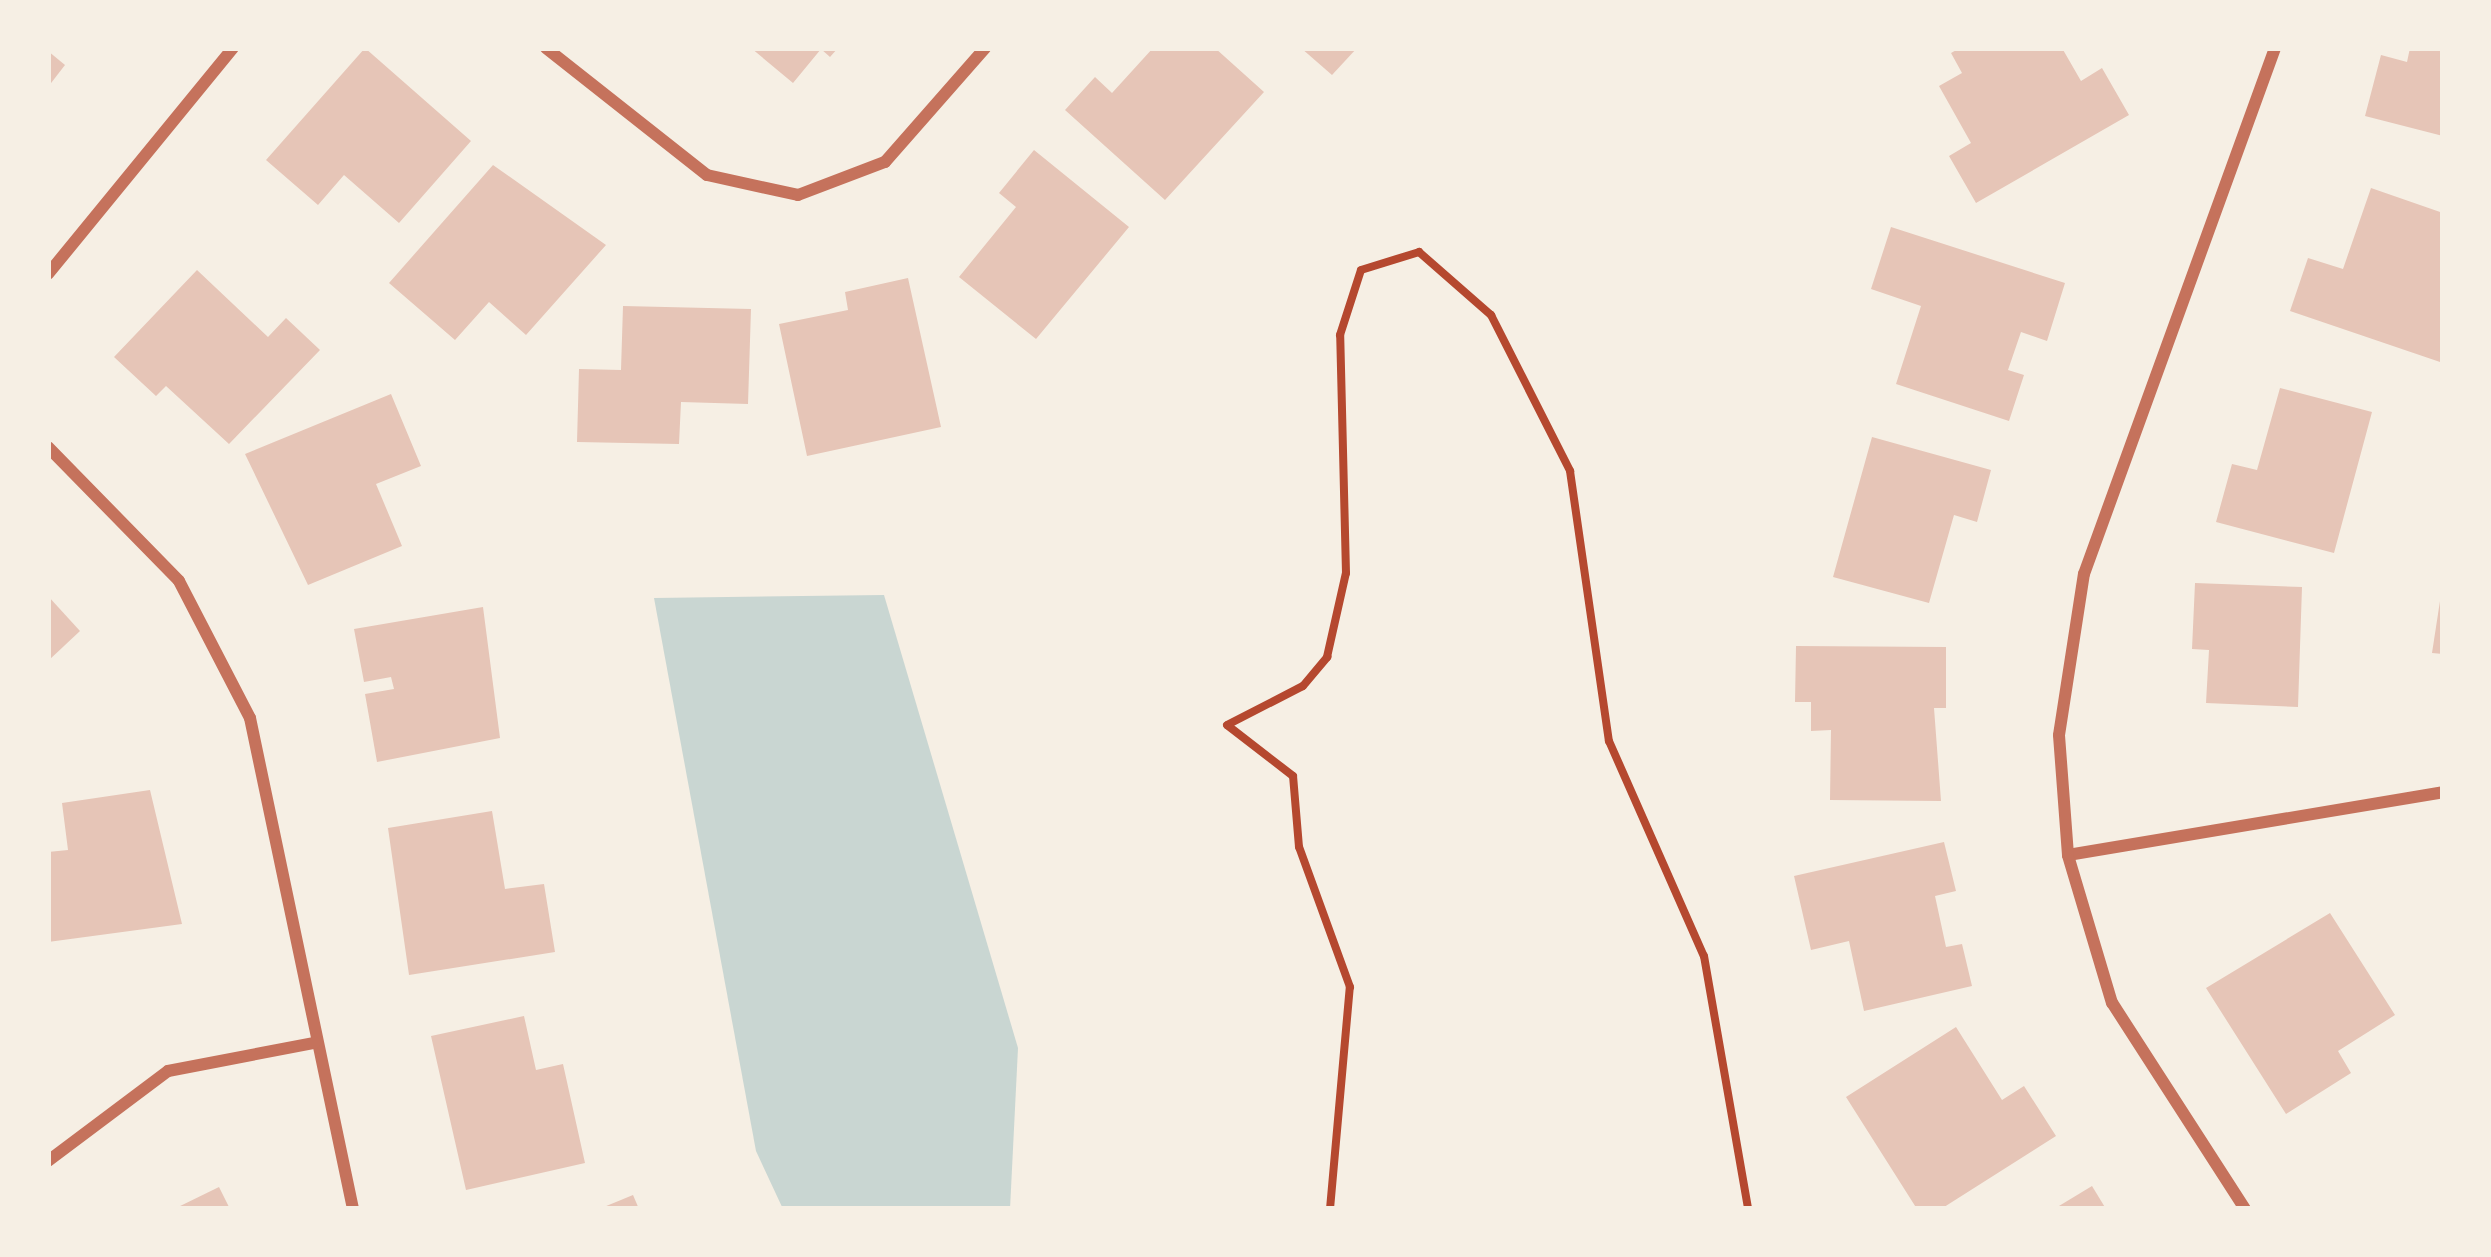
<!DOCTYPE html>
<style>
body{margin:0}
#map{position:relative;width:2491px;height:1257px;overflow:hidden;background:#f6efe4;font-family:Jost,sans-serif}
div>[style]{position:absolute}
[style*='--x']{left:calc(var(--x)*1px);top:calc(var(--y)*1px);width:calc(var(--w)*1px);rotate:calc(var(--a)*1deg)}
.water>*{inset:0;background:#c9d6d2}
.building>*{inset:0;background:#e6c5b7}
.path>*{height:8px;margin:-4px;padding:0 4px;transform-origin:4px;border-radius:4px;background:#b5482f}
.minor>*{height:12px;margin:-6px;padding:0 6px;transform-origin:6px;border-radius:6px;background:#c5725c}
span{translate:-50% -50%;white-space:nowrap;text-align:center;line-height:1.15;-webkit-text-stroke:9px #f6efe4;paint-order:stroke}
.frame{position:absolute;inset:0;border:51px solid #f6efe4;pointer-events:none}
</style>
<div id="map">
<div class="water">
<i style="clip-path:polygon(884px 595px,1018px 1048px,1010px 1209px,783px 1209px,756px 1151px,654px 598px)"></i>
</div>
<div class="building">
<i style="clip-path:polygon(365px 48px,471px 141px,399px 223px,344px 175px,318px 205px,266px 160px)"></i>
<i style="clip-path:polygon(751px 48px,838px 48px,830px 57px,821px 49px,793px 83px)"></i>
<i style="clip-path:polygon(1153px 48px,1215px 48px,1264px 92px,1165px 200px,1065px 110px,1095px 77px,1112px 93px)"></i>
<i style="clip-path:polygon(1301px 48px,1357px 48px,1332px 75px)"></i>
<i style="clip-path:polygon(1960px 48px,2062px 48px,2081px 81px,2102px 68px,2129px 115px,1976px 203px,1949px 156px,1971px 143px,1939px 86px,1962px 73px,1951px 53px)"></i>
<i style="clip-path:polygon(2410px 48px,2443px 48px,2443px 136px,2365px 116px,2381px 55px,2407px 62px)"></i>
<i style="clip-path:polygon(48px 51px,65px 65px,48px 87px)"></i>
<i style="clip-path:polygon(1034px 150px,1129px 227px,1036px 339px,959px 277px,1016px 207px,999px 193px)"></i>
<i style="clip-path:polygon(493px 165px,606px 245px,526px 335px,489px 302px,455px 340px,389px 283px)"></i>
<i style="clip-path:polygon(2371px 188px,2443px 213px,2443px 363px,2290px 311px,2308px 258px,2343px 269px)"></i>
<i style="clip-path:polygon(1891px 227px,2065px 283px,2047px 341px,2021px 332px,2008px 370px,2024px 375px,2009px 421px,1896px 384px,1921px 306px,1871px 289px)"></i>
<i style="clip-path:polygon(197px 270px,268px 337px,286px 318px,320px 350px,229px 444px,166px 386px,156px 396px,114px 357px)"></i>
<i style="clip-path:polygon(908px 278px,941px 427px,807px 456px,779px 324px,848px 310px,845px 292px)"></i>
<i style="clip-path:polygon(623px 306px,751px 309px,748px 404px,681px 402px,679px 444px,577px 442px,579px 369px,621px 370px)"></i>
<i style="clip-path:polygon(2280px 388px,2372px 412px,2334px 553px,2216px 522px,2232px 464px,2257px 470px)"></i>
<i style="clip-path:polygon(391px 394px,421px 466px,376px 484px,402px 546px,308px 585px,245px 454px)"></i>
<i style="clip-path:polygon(1872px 437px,1991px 470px,1977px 522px,1954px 515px,1929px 603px,1833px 577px)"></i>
<i style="clip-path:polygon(2195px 583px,2302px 587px,2298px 707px,2206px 703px,2209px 650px,2192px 649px)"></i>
<i style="clip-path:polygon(48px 596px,80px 631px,48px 661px)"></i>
<i style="clip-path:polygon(2440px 601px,2443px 601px,2443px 654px,2432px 653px)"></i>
<i style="clip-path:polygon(483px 607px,500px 738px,377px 762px,365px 694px,394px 689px,391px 677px,364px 682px,354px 629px)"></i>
<i style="clip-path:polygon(1796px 646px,1946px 647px,1946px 708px,1934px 708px,1941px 801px,1830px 800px,1831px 730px,1811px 731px,1811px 702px,1795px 702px)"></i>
<i style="clip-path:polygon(150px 790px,182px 924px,48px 942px,48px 852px,68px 850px,62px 803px)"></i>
<i style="clip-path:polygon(492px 811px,505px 889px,544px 884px,555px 952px,409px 975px,388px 828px)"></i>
<i style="clip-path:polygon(1944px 842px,1956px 891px,1935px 896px,1946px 947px,1962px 944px,1972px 986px,1864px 1011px,1849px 941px,1811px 950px,1794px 876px)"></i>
<i style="clip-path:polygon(2330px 913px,2395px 1015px,2338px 1051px,2351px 1073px,2286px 1114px,2206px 988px)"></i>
<i style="clip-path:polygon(524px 1016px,536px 1070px,563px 1064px,585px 1163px,466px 1190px,431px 1036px)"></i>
<i style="clip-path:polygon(1956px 1027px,2002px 1100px,2024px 1086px,2056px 1136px,1941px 1209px,1917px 1209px,1846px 1097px)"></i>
<i style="clip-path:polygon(2092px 1186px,2106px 1209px,2054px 1209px)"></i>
<i style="clip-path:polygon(219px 1187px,230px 1209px,174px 1209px)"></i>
<i style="clip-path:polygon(633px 1195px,639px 1209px,599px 1209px)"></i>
</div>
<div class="path">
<i style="--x:1330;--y:1209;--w:223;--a:-84.9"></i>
<i style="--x:1350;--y:987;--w:149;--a:-110"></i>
<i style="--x:1299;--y:847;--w:71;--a:-94.8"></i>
<i style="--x:1293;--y:776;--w:83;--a:-142.3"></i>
<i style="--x:1227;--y:725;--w:85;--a:-27.2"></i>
<i style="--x:1303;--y:686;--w:38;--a:-50"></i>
<i style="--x:1327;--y:657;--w:86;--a:-77.3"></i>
<i style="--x:1346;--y:573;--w:238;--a:-91.4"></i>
<i style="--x:1340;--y:335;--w:68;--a:-72.1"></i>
<i style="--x:1361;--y:270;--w:61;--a:-17.2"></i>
<i style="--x:1419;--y:252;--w:96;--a:41.2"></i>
<i style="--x:1491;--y:315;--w:175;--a:63.1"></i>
<i style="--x:1570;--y:471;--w:273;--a:81.8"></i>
<i style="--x:1609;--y:741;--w:235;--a:66.2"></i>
<i style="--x:1704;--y:956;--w:257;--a:80.1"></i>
</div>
<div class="minor">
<i style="--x:546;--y:48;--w:205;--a:38.3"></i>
<i style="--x:707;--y:175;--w:93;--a:12.4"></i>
<i style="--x:798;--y:195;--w:93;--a:-20.8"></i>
<i style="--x:885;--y:162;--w:152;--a:-48.7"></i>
<i style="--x:48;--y:274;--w:292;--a:-50.7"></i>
<i style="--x:48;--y:447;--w:187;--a:45.6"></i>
<i style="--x:179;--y:581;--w:154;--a:62.6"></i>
<i style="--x:250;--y:718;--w:502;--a:78.15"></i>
<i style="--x:2068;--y:855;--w:380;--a:-9.5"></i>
<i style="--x:48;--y:1161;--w:150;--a:-36.9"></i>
<i style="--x:168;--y:1071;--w:149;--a:-10.9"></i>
<i style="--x:2245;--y:1209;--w:245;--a:-122.8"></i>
<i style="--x:2112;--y:1003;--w:154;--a:-106.6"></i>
<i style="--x:2068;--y:855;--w:120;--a:-94.3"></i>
<i style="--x:2059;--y:735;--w:163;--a:-81.2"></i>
<i style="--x:2084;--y:574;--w:560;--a:-70.04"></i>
</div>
<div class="frame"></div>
</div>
